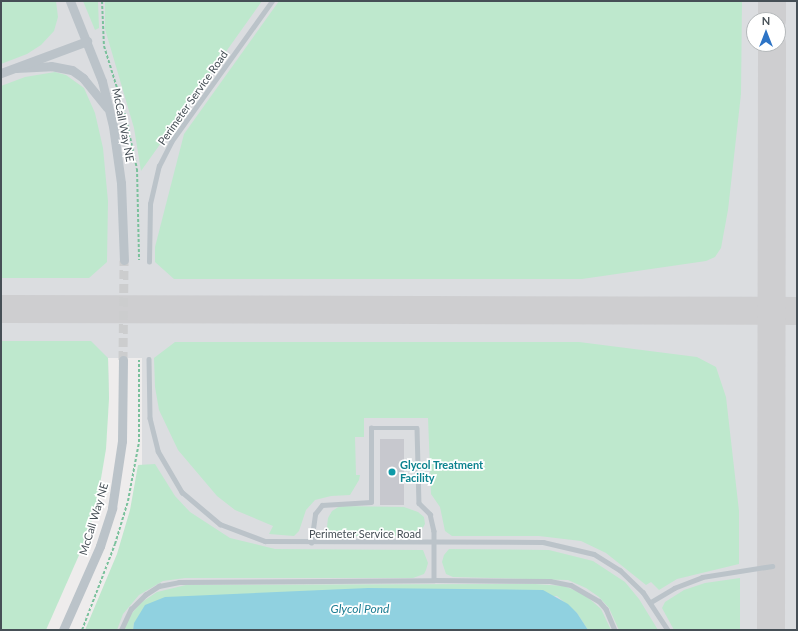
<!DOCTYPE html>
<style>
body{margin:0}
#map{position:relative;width:798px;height:631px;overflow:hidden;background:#eeecec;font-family:Lato,sans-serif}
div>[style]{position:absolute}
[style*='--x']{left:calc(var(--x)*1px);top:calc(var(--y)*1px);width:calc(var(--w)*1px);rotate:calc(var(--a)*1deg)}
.airport>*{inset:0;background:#dbdde0}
.green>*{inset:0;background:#bee8cd}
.water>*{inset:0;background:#90d1e0}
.taxiway>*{height:28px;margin:-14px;padding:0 14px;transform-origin:14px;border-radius:14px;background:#ceced0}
.building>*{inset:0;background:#c7c8ce;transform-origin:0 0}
.minor-tunnel>*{height:9px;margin-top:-4.5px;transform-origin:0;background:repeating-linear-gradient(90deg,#cccdce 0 9px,transparent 0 13.5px)}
.path>*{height:2px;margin-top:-1px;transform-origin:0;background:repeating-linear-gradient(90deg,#7ac19c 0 3px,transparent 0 5px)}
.service>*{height:4.5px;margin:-2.25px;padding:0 2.25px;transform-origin:2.25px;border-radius:2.25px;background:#bbc3c9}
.minor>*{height:9px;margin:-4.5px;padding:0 4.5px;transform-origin:4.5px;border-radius:4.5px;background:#bbc3c9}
.dots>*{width:11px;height:11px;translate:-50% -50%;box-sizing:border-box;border:2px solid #fff;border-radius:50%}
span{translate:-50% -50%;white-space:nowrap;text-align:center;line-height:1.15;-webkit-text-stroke:3.5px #fff;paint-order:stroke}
.street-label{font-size:11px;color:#464f56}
.culture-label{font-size:11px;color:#0d838f;font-weight:700}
.left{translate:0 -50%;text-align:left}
.water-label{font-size:12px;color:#1c7d93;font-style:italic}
.frame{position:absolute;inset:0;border:2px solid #464f56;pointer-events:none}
.north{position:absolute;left:746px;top:12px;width:40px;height:40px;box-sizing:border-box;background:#fff;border:1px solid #b5b9bb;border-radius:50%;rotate:0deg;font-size:11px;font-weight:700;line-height:16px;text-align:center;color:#464f56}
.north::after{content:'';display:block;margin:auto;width:14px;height:18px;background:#2d74c6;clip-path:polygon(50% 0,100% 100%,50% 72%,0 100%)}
</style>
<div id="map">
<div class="airport">
<i style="clip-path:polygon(evenodd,1px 1px,797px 1px,797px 630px,111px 630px,142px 581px,142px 358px,108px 358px,109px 398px,1px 570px,1px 1px,754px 20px,778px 20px,778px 44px,754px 44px,754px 20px)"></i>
</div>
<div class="green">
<i style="clip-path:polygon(1px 1px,56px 1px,58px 17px,54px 31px,41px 45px,27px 54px,1px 64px)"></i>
<i style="clip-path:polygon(83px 1px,98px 1px,99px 28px,95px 30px)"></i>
<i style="clip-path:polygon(105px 1px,262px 1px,141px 171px,134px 128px,105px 29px)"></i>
<i style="clip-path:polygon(279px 1px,742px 1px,741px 94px,728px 210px,721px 248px,715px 257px,706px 261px,582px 279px,174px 279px,155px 262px,155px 247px,184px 134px)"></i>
<i style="clip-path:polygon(55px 72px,66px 75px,84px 88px,95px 113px,103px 148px,108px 201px,107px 262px,89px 278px,1px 278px,1px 86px,25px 77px)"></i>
<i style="clip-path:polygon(91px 341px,108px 358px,109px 399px,106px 449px,97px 502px,87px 537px,46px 630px,1px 630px,1px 341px)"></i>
<i style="clip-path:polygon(175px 342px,579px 342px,697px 357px,716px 367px,726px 397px,739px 511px,739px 564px,677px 579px,659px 590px,651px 582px,646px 585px,606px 553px,581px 541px,539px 536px,452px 536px,445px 531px,440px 507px,431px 494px,428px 418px,364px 418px,364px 437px,355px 437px,356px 475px,360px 475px,359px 480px,350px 495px,331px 496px,315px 500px,306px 510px,299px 531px,294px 536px,269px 534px,273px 526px,235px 510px,217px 496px,178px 450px,159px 410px,155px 387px,154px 358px)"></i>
<i style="clip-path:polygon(155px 464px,175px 496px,190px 512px,230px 538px,275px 549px,423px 550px,428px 563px,426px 570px,424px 574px,413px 578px,185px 578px,163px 581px,139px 595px,123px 614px,117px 630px,85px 630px,117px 554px,130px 510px,138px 465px)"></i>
<i style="clip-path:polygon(340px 506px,404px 507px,418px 512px,424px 517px,425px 524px,418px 536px,326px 536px,328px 518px,332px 511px)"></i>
<i style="clip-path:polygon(449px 549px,549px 550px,593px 561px,625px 582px,639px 599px,658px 630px,619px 630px,609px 608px,599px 597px,586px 588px,568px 580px,453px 577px,446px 574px,442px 562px,444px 555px)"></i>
<i style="clip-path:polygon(740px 578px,740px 630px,674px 630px,662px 608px,665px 602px,684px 590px,705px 583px)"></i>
<i style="clip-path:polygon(535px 584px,564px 586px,584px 594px,601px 609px,611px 630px,588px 630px,577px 613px,557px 596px,134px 623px,133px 630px,123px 630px,132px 613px,142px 602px,157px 592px,186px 585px)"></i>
</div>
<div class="water">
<i style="clip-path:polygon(368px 588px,543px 590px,568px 604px,577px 613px,588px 630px,133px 630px,134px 623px,145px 605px,165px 597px)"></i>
</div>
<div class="taxiway">
<i style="--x:772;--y:20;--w:19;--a:-90"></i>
<i style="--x:1;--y:309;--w:796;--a:0.14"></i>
<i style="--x:771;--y:630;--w:586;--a:-89.9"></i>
</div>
<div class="building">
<i style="left:380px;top:439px;width:24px;height:66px"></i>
</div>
<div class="minor-tunnel">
<i style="--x:123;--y:360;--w:100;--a:-89.4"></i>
</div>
<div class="path">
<i style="--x:102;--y:1;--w:45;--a:87.5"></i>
<i style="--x:104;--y:46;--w:71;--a:72.8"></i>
<i style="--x:125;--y:114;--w:56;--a:77.7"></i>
<i style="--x:137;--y:169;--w:91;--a:88.7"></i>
<i style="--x:82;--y:630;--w:92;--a:-69"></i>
<i style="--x:115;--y:544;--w:45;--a:-73.2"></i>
<i style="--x:128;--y:501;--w:60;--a:-79.4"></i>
<i style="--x:139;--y:442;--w:82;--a:-90"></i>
</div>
<div class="service">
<i style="--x:149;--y:262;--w:58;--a:-89"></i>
<i style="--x:150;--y:204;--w:39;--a:-77"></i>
<i style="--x:159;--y:166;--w:27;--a:-63"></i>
<i style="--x:171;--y:142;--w:173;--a:-54.4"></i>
<i style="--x:149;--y:359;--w:59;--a:89"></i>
<i style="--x:150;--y:418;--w:34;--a:76"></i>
<i style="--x:158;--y:451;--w:48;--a:59.7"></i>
<i style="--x:182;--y:492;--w:50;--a:40.1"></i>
<i style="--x:220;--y:524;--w:48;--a:20.7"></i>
<i style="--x:265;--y:541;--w:278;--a:0.2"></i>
<i style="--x:543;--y:542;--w:52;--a:13.2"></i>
<i style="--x:594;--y:554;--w:31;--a:32"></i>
<i style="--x:620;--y:570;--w:32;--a:44"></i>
<i style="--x:643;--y:592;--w:45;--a:56.7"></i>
<i style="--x:311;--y:543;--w:29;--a:-82"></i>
<i style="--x:315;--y:514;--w:11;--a:-52"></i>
<i style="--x:322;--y:505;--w:49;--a:-3.5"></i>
<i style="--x:371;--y:502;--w:74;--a:-90"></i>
<i style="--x:371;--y:428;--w:46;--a:0"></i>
<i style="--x:417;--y:428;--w:75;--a:88.5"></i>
<i style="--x:419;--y:503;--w:16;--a:45"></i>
<i style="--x:430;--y:514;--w:17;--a:77"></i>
<i style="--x:434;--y:531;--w:49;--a:90"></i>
<i style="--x:651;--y:602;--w:27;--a:-31"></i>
<i style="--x:674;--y:588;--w:30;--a:-21"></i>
<i style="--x:702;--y:577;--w:71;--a:-8.9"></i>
<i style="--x:121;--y:630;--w:23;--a:-65"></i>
<i style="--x:131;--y:609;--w:20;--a:-45"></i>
<i style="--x:145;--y:595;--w:17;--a:-33"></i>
<i style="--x:159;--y:586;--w:20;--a:-11"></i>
<i style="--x:179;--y:582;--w:255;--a:-0.4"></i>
<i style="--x:434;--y:580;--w:116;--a:0.5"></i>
<i style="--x:550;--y:581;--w:21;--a:11"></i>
<i style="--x:571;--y:585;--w:32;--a:30"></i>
<i style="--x:599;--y:601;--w:11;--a:49"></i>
<i style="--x:606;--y:609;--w:23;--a:67"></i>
</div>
<div class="minor">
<i style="--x:70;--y:1;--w:86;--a:68.2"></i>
<i style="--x:102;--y:81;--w:46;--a:76.3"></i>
<i style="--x:113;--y:126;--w:58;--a:82"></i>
<i style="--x:121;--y:183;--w:77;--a:87.8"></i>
<i style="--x:16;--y:68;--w:35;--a:-3"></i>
<i style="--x:51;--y:66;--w:21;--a:11"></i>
<i style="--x:72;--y:70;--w:14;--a:36"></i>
<i style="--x:83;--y:78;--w:38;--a:51"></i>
<i style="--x:1;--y:73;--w:92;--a:-20.4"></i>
<i style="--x:63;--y:630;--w:92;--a:-66.2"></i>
<i style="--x:100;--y:546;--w:40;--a:-72"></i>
<i style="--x:112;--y:508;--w:68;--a:-81.5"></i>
<i style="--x:122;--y:441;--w:81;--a:-89.3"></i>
</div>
<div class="dots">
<i style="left:392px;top:472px;background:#0f9aa8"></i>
</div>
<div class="street-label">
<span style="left:193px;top:98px;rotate:-55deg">Perimeter Service Road</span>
<span style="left:123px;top:125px;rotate:79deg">McCall Way NE</span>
<span style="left:94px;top:519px;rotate:-73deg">McCall Way NE</span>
<span style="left:365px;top:534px">Perimeter Service Road</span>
</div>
<div class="culture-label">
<span class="left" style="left:400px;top:472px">Glycol Treatment<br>Facility</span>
</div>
<div class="water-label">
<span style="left:360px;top:609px">Glycol Pond</span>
</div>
<div class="frame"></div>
<div class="north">N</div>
</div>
